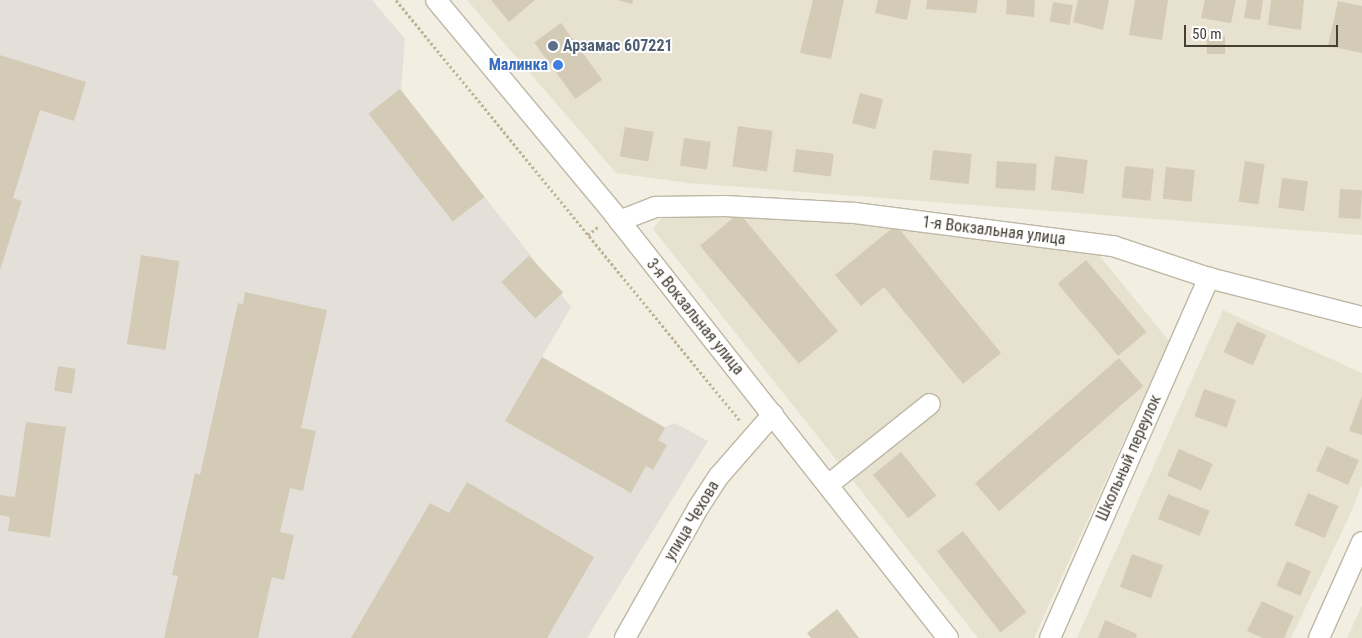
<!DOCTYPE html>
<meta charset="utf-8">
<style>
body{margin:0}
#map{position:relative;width:1362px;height:638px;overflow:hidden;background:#f2efe2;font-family:"Roboto Condensed",sans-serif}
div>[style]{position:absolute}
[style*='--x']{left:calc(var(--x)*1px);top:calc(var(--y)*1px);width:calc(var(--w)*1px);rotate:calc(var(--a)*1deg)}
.residential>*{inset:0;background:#e7e1d0}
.industrial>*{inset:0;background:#e4dfd8}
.building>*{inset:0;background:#d4cbb7;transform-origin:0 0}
.path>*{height:3px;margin-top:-1.5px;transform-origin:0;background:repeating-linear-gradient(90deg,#c1b495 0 2.5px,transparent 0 5px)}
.roads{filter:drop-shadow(1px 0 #beb7a5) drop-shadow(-1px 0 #beb7a5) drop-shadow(0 1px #beb7a5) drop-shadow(0 -1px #beb7a5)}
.minor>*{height:20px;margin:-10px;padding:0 10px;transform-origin:10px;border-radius:10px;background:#fff}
.dots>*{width:14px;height:14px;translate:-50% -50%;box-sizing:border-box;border:2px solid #fff;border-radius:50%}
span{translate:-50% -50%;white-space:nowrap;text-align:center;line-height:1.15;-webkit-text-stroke:4px #fff;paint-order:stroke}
.service-label{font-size:16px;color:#4e5e75;font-weight:700}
.left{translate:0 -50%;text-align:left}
.shop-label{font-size:16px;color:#366cbe;font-weight:700}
.right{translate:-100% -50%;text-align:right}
.street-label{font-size:16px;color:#443e33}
.scale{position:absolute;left:1184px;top:25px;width:154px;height:22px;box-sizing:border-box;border:2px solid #443e33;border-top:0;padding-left:6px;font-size:15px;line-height:18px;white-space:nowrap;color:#443e33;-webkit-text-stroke:4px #fff;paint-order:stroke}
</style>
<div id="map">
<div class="residential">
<i style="clip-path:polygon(467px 0,1362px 0,1362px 235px,688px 183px,616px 173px)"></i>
<i style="clip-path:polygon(669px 207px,894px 225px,1099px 255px,1169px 341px,1034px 638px,978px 638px,653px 229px)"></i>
<i style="clip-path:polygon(1223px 310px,1362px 373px,1362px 485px,1348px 519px,1291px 638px,1077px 638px)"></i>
<i style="clip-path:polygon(1362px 605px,1362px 638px,1347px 638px)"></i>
</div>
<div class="industrial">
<i style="clip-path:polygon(0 0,372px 0,405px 39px,401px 90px,571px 307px,542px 357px,665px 427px,675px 423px,708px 441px,587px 638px,0 638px)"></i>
</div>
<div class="building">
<i style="clip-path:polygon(491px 0,535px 0,509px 22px)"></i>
<i style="clip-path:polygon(618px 0,633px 0,632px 4px)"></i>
<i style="clip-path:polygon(813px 0,844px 0,831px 59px,800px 53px)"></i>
<i style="clip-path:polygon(878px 0,911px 0,907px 20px,875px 13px)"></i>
<i style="clip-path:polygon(927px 0,978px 0,976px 13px,926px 9px)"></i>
<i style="clip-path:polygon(1007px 0,1035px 0,1034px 17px,1006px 14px)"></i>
<i style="clip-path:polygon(1078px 0,1109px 0,1103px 30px,1073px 22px)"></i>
<i style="clip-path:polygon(1135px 0,1168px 0,1162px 40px,1129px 35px)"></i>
<i style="clip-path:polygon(1205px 0,1236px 0,1231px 23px,1201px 18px)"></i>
<i style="clip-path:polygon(1247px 0,1263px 0,1260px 20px,1244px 18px)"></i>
<i style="clip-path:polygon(1271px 0,1304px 0,1301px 30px,1268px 25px)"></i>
<i style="clip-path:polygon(1338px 1px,1362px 6px,1362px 53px,1328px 46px)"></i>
<i style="left:1053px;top:2px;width:20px;height:20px;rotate:9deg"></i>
<i style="left:561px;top:23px;width:70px;height:33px;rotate:54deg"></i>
<i style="left:1207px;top:36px;width:18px;height:18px"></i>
<i style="clip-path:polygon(0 55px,86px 82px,74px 121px,40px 110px,13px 198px,22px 201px,0 270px)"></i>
<i style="left:400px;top:89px;width:137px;height:40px;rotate:52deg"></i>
<i style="left:860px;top:93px;width:24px;height:31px;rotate:15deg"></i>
<i style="left:738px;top:126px;width:35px;height:41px;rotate:8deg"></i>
<i style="left:625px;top:127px;width:29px;height:30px;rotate:10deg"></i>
<i style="left:684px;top:138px;width:27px;height:28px;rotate:8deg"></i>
<i style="left:796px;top:149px;width:38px;height:23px;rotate:7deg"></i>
<i style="left:933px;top:150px;width:39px;height:30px;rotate:6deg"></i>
<i style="left:1055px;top:156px;width:33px;height:34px;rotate:7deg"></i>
<i style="left:997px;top:161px;width:40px;height:27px;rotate:4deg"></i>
<i style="left:1245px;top:161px;width:20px;height:41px;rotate:9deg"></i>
<i style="left:1125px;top:166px;width:29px;height:32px;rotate:6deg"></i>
<i style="left:1166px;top:167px;width:29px;height:32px;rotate:6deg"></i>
<i style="left:1282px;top:178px;width:26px;height:30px;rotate:7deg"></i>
<i style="left:1340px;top:189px;width:22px;height:29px;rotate:3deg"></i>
<i style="left:739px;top:213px;width:154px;height:51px;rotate:50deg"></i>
<i style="clip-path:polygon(896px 225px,1001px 353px,963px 384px,884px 287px,861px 306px,835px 275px)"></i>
<i style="left:141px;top:255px;width:39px;height:90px;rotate:9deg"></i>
<i style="left:529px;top:256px;width:50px;height:38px;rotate:47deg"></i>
<i style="left:1086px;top:260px;width:94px;height:37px;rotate:50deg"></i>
<i style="clip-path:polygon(245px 292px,327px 310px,301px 428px,316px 431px,303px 491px,290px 488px,280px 532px,294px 535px,284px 580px,272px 577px,258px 638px,164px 638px,178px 576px,172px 575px,195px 473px,200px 475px,238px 303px,243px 304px)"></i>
<i style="left:1237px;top:322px;width:32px;height:33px;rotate:24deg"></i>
<i style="clip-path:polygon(542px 357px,665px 428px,658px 440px,667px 445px,653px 470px,646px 466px,631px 493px,505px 421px)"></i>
<i style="left:1119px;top:358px;width:37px;height:191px;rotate:49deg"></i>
<i style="left:58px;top:366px;width:18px;height:25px;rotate:9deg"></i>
<i style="left:1204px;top:389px;width:34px;height:29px;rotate:19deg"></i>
<i style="clip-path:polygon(1362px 396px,1362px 435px,1349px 431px)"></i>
<i style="clip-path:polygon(26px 422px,66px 427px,50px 537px,8px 531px,10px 517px,0 515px,0 495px,15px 497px)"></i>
<i style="left:1327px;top:446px;width:35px;height:27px;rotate:24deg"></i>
<i style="left:1179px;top:449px;width:37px;height:29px;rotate:24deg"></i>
<i style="left:901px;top:452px;width:56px;height:36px;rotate:51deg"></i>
<i style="clip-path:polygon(467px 482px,594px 557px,547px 638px,351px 638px,430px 503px,449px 513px)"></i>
<i style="left:1308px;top:493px;width:33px;height:35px;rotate:23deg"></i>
<i style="left:1168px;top:494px;width:45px;height:27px;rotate:22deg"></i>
<i style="left:963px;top:531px;width:103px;height:33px;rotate:52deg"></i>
<i style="left:1132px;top:554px;width:33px;height:35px;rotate:20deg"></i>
<i style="left:1287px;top:561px;width:26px;height:27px;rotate:23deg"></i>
<i style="clip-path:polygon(1262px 601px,1294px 616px,1284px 638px,1263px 638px,1247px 631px)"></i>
<i style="clip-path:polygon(837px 609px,859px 638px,811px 638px,807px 633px)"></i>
<i style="clip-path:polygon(1105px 620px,1137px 634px,1136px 638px,1098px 638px)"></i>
</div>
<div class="path">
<i style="--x:396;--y:0;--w:545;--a:50.73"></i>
<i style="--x:588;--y:235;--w:14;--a:-39"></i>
</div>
<div class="roads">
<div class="minor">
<i style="--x:436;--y:0;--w:278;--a:50.2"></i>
<i style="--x:614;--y:214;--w:540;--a:51.77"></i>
<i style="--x:619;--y:221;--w:40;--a:-21"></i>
<i style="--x:656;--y:207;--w:69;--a:-0.8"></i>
<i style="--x:725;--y:206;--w:130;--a:3.1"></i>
<i style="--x:855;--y:213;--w:260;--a:7.3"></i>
<i style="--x:1113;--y:246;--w:101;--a:18.4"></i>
<i style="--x:1209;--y:278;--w:158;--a:14.3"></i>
<i style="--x:828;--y:485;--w:130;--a:-38.5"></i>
<i style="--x:625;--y:638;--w:149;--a:-60.7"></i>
<i style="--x:698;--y:508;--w:38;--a:-57"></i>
<i style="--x:719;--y:476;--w:82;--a:-48.9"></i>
<i style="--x:1050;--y:638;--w:394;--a:-66.2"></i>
<i style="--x:1319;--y:638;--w:105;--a:-65.9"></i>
</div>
</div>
<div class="dots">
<i style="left:553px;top:46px;background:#5c6f8a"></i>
<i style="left:558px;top:65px;background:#3f7fe0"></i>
</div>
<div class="service-label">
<span class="left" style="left:563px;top:46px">Арзамас 607221</span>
</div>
<div class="shop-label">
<span class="right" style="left:548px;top:65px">Малинка</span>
</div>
<div class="street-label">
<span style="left:994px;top:231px;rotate:7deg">1-я Вокзальная улица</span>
<span style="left:695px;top:317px;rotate:51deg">3-я Вокзальная улица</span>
<span style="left:1129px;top:458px;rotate:-66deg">Школьный переулок</span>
<span style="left:692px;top:521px;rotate:-59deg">улица Чехова</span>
</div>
<div class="scale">50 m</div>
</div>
